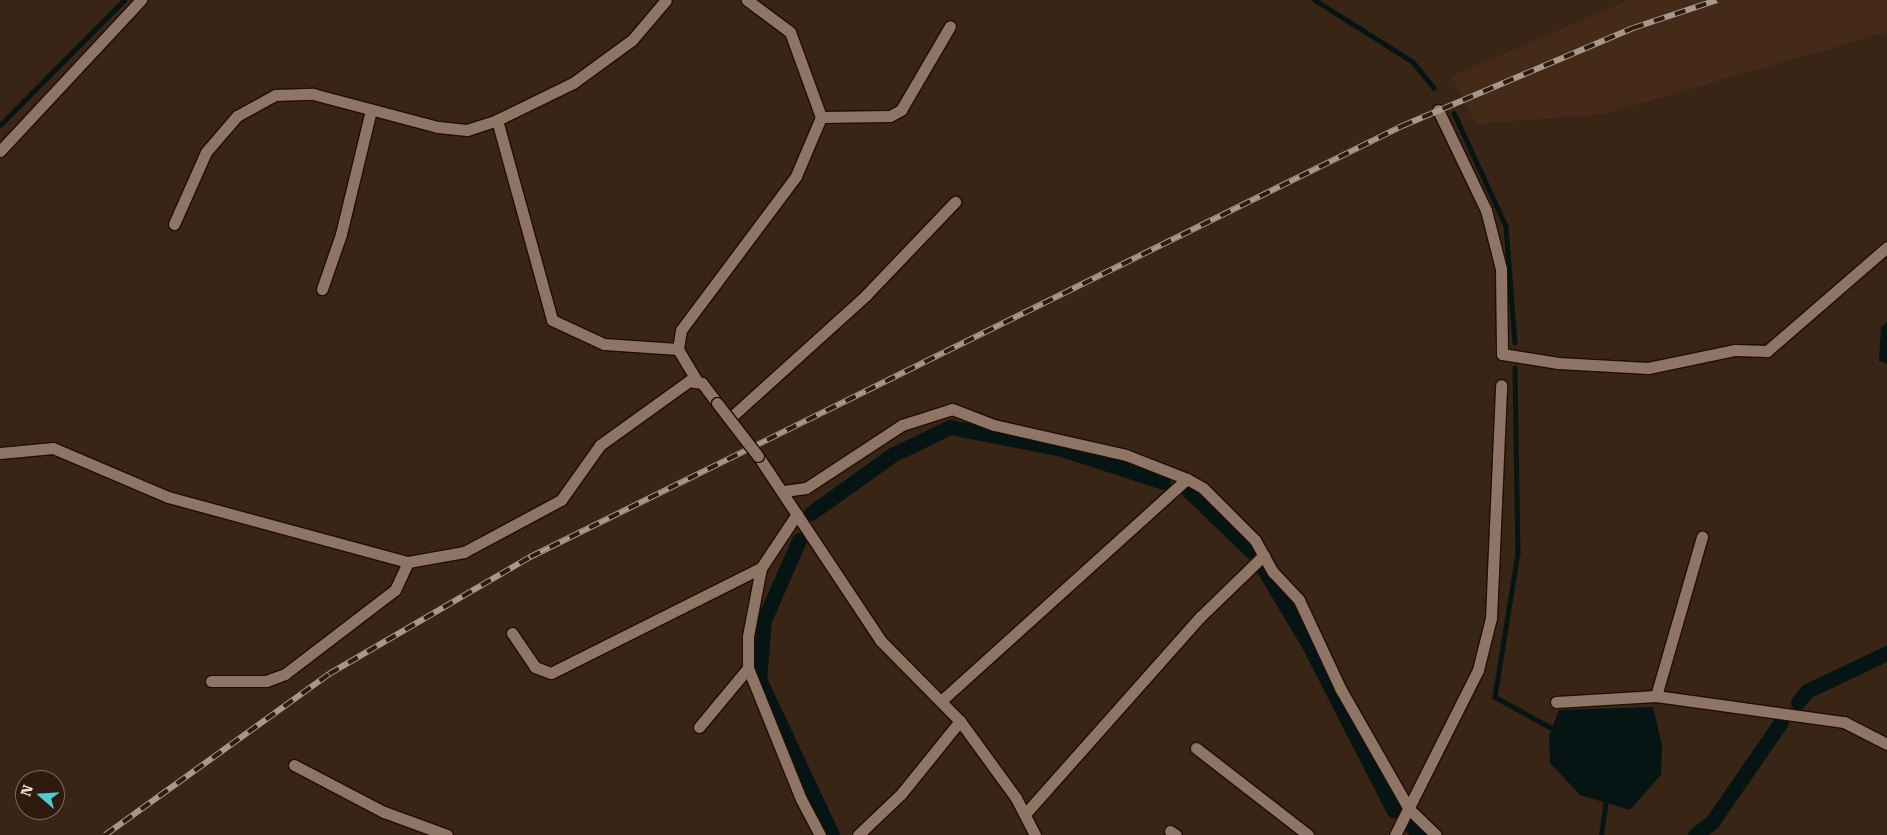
<!DOCTYPE html>
<style>
body{margin:0}
#map{position:relative;width:1887px;height:835px;overflow:hidden;background:#392516;font-family:"Roboto Serif",serif}
div>[style]{position:absolute}
[style*='--x']{left:calc(var(--x)*1px);top:calc(var(--y)*1px);width:calc(var(--w)*1px);rotate:calc(var(--a)*1deg)}
.built>*{inset:0;background:#452b17}
.water>*{inset:0;background:#061414}
.stream>*{height:4.5px;margin:-2.25px;padding:0 2.25px;transform-origin:2.25px;border-radius:2.25px;background:#061414}
.canal>*{height:15px;margin:-7.5px;padding:0 7.5px;transform-origin:7.5px;border-radius:7.5px;background:#061414}
.roads{filter:drop-shadow(1px 0 #200d02) drop-shadow(-1px 0 #200d02) drop-shadow(0 1px #200d02) drop-shadow(0 -1px #200d02)}
.street>*{height:11px;margin:-5.5px;padding:0 5.5px;transform-origin:5.5px;border-radius:5.5px;background:#8e7565}
.rail>*{height:5.5px;margin-top:-2.75px;transform-origin:0;background:repeating-linear-gradient(90deg,#2f1b0d 0 11px,#a8978c 0 22px);box-sizing:border-box;border-block:1px solid #a8978c}
.bridges{filter:drop-shadow(1px 0 #200d02) drop-shadow(-1px 0 #200d02) drop-shadow(0 1px #200d02) drop-shadow(0 -1px #200d02)}
.street-bridge>*{height:11px;margin:-5.5px;padding:0 5.5px;transform-origin:5.5px;border-radius:5.5px;background:#8e7565}
span{translate:-50% -50%;white-space:nowrap;text-align:center;line-height:1.15;-webkit-text-stroke:5px #2f1b0d;paint-order:stroke}
.north{position:absolute;left:15px;top:770px;width:50px;height:50px;box-sizing:border-box;background:#2f1b0d;border:1px solid #7b695d;border-radius:50%;rotate:289deg;font-size:14px;font-weight:700;line-height:20px;text-align:center;color:#ecded5}
.north::after{content:'';display:block;margin:auto;width:18px;height:22px;background:#51ccd1;clip-path:polygon(50% 0,100% 100%,50% 72%,0 100%)}
</style>
<div id="map">
<div class="built">
<i style="clip-path:polygon(1629px 0,1887px 0,1887px 32px,1604px 114px,1476px 124px,1452px 76px)"></i>
</div>
<div class="water">
<i style="clip-path:polygon(1887px 322px,1887px 364px,1879px 361px,1881px 327px)"></i>
<i style="clip-path:polygon(1653px 707px,1662px 745px,1661px 775px,1630px 810px,1580px 795px,1550px 763px,1549px 736px,1559px 710px)"></i>
</div>
<div class="stream">
<i style="--x:1315;--y:0;--w:116;--a:32.3"></i>
<i style="--x:1413;--y:62;--w:33;--a:51"></i>
<i style="--x:1454;--y:113;--w:124;--a:65.3"></i>
<i style="--x:1506;--y:226;--w:117;--a:85.6"></i>
<i style="--x:0;--y:125;--w:176;--a:-45.2"></i>
<i style="--x:1515;--y:368;--w:185;--a:89.1"></i>
<i style="--x:1518;--y:553;--w:146;--a:99.1"></i>
<i style="--x:1495;--y:697;--w:71;--a:28.7"></i>
<i style="--x:1601;--y:835;--w:37;--a:-82"></i>
</div>
<div class="canal">
<i style="--x:1188;--y:490;--w:89;--a:44.1"></i>
<i style="--x:811;--y:513;--w:100;--a:-35.6"></i>
<i style="--x:892;--y:455;--w:64;--a:-25.8"></i>
<i style="--x:950;--y:427;--w:114;--a:11.1"></i>
<i style="--x:1062;--y:449;--w:106;--a:18.1"></i>
<i style="--x:799;--y:540;--w:87;--a:113.6"></i>
<i style="--x:764;--y:620;--w:59;--a:94.8"></i>
<i style="--x:759;--y:679;--w:172;--a:64.9"></i>
<i style="--x:1263;--y:568;--w:90;--a:59.1"></i>
<i style="--x:1309;--y:645;--w:186;--a:62.9"></i>
<i style="--x:1798;--y:702;--w:14;--a:-51"></i>
<i style="--x:1807;--y:691;--w:89;--a:-25.4"></i>
<i style="--x:1412;--y:827;--w:13;--a:39"></i>
<i style="--x:1695;--y:835;--w:21;--a:-37"></i>
<i style="--x:1712;--y:822;--w:121;--a:-55.4"></i>
</div>
<div class="roads">
<div class="street">
<i style="--x:1438;--y:110;--w:111;--a:64.4"></i>
<i style="--x:1486;--y:210;--w:61;--a:75.7"></i>
<i style="--x:1501;--y:269;--w:85;--a:89.3"></i>
<i style="--x:1502;--y:354;--w:57;--a:9.1"></i>
<i style="--x:1558;--y:363;--w:90;--a:3.2"></i>
<i style="--x:1648;--y:368;--w:89;--a:-11.7"></i>
<i style="--x:1735;--y:350;--w:32;--a:2"></i>
<i style="--x:1767;--y:351;--w:159;--a:-40.9"></i>
<i style="--x:821;--y:117;--w:69;--a:-0.8"></i>
<i style="--x:890;--y:116;--w:13;--a:-29"></i>
<i style="--x:901;--y:110;--w:97;--a:-59.7"></i>
<i style="--x:497;--y:120;--w:207;--a:74.6"></i>
<i style="--x:552;--y:320;--w:57;--a:24.8"></i>
<i style="--x:604;--y:344;--w:74;--a:3.9"></i>
<i style="--x:0;--y:151;--w:207;--a:-47"></i>
<i style="--x:174;--y:224;--w:79;--a:-66"></i>
<i style="--x:206;--y:152;--w:48;--a:-49.3"></i>
<i style="--x:237;--y:116;--w:43;--a:-28.9"></i>
<i style="--x:275;--y:95;--w:38;--a:-2"></i>
<i style="--x:313;--y:94;--w:129;--a:14.8"></i>
<i style="--x:438;--y:127;--w:29;--a:6"></i>
<i style="--x:467;--y:130;--w:32;--a:-18"></i>
<i style="--x:497;--y:120;--w:85;--a:-26"></i>
<i style="--x:573;--y:83;--w:73;--a:-36.1"></i>
<i style="--x:632;--y:40;--w:52;--a:-49.6"></i>
<i style="--x:322;--y:289;--w:58;--a:-70.9"></i>
<i style="--x:341;--y:234;--w:128;--a:-76.4"></i>
<i style="--x:697;--y:381;--w:37;--a:-121"></i>
<i style="--x:678;--y:349;--w:19;--a:-81"></i>
<i style="--x:681;--y:330;--w:192;--a:-53.2"></i>
<i style="--x:796;--y:176;--w:64;--a:-67"></i>
<i style="--x:821;--y:117;--w:90;--a:-110"></i>
<i style="--x:790;--y:32;--w:54;--a:-143.3"></i>
<i style="--x:729;--y:419;--w:185;--a:-42.1"></i>
<i style="--x:866;--y:295;--w:129;--a:-46.3"></i>
<i style="--x:0;--y:453;--w:53;--a:-5.4"></i>
<i style="--x:53;--y:448;--w:125;--a:23.1"></i>
<i style="--x:168;--y:497;--w:249;--a:15.2"></i>
<i style="--x:408;--y:562;--w:57;--a:-10.1"></i>
<i style="--x:464;--y:552;--w:110;--a:-28.2"></i>
<i style="--x:561;--y:500;--w:67;--a:-54.7"></i>
<i style="--x:600;--y:445;--w:110;--a:-35.7"></i>
<i style="--x:689;--y:381;--w:13;--a:9"></i>
<i style="--x:702;--y:383;--w:25;--a:53"></i>
<i style="--x:758;--y:456;--w:222;--a:56.4"></i>
<i style="--x:881;--y:641;--w:112;--a:45.4"></i>
<i style="--x:960;--y:721;--w:95;--a:54"></i>
<i style="--x:1016;--y:798;--w:42;--a:62.8"></i>
<i style="--x:784;--y:491;--w:22;--a:-8"></i>
<i style="--x:806;--y:488;--w:115;--a:-33.3"></i>
<i style="--x:902;--y:425;--w:52;--a:-17.7"></i>
<i style="--x:952;--y:409;--w:45;--a:20.9"></i>
<i style="--x:994;--y:425;--w:135;--a:12.8"></i>
<i style="--x:1126;--y:455;--w:66;--a:21.5"></i>
<i style="--x:1187;--y:479;--w:18;--a:29"></i>
<i style="--x:1203;--y:488;--w:74;--a:45"></i>
<i style="--x:1255;--y:540;--w:37;--a:61"></i>
<i style="--x:1273;--y:572;--w:38;--a:47"></i>
<i style="--x:1299;--y:600;--w:97;--a:65"></i>
<i style="--x:1340;--y:688;--w:139;--a:60.3"></i>
<i style="--x:1409;--y:809;--w:37;--a:44"></i>
<i style="--x:797;--y:514;--w:65;--a:123.7"></i>
<i style="--x:761;--y:568;--w:69;--a:100.8"></i>
<i style="--x:748;--y:636;--w:32;--a:90"></i>
<i style="--x:748;--y:668;--w:141;--a:68"></i>
<i style="--x:801;--y:799;--w:41;--a:62.2"></i>
<i style="--x:512;--y:633;--w:41;--a:55.9"></i>
<i style="--x:535;--y:667;--w:17;--a:21"></i>
<i style="--x:551;--y:673;--w:235;--a:-26.6"></i>
<i style="--x:211;--y:681;--w:55;--a:0"></i>
<i style="--x:266;--y:681;--w:20;--a:-20"></i>
<i style="--x:285;--y:674;--w:138;--a:-37.4"></i>
<i style="--x:395;--y:590;--w:31;--a:-65"></i>
<i style="--x:1656;--y:696;--w:166;--a:-73.9"></i>
<i style="--x:941;--y:701;--w:331;--a:-42.1"></i>
<i style="--x:1556;--y:702;--w:100;--a:-3.4"></i>
<i style="--x:1656;--y:696;--w:190;--a:7.9"></i>
<i style="--x:1844;--y:722;--w:48;--a:27.1"></i>
<i style="--x:699;--y:727;--w:77;--a:-50.3"></i>
<i style="--x:1196;--y:748;--w:142;--a:37.8"></i>
<i style="--x:294;--y:765;--w:102;--a:27.6"></i>
<i style="--x:384;--y:812;--w:67;--a:20.1"></i>
<i style="--x:1025;--y:814;--w:264;--a:-48.4"></i>
<i style="--x:1200;--y:617;--w:89;--a:-44.1"></i>
<i style="--x:1170;--y:831;--w:7;--a:34"></i>
<i style="--x:858;--y:835;--w:59;--a:-43.6"></i>
<i style="--x:901;--y:794;--w:94;--a:-51.1"></i>
<i style="--x:1395;--y:835;--w:185;--a:-63.3"></i>
<i style="--x:1478;--y:670;--w:54;--a:-76"></i>
<i style="--x:1491;--y:618;--w:233;--a:-87.5"></i>
</div>
</div>
<div class="rail">
<i style="--x:105;--y:835;--w:276;--a:-35.7"></i>
<i style="--x:329;--y:674;--w:233;--a:-30.2"></i>
<i style="--x:530;--y:557;--w:973;--a:-26.3"></i>
<i style="--x:1402;--y:126;--w:251;--a:-23"></i>
<i style="--x:1633;--y:28;--w:89;--a:-18.4"></i>
</div>
<div class="bridges">
<div class="street-bridge">
<i style="--x:717;--y:403;--w:67;--a:52.3"></i>
</div>
</div>
<div class="north">N</div>
</div>
